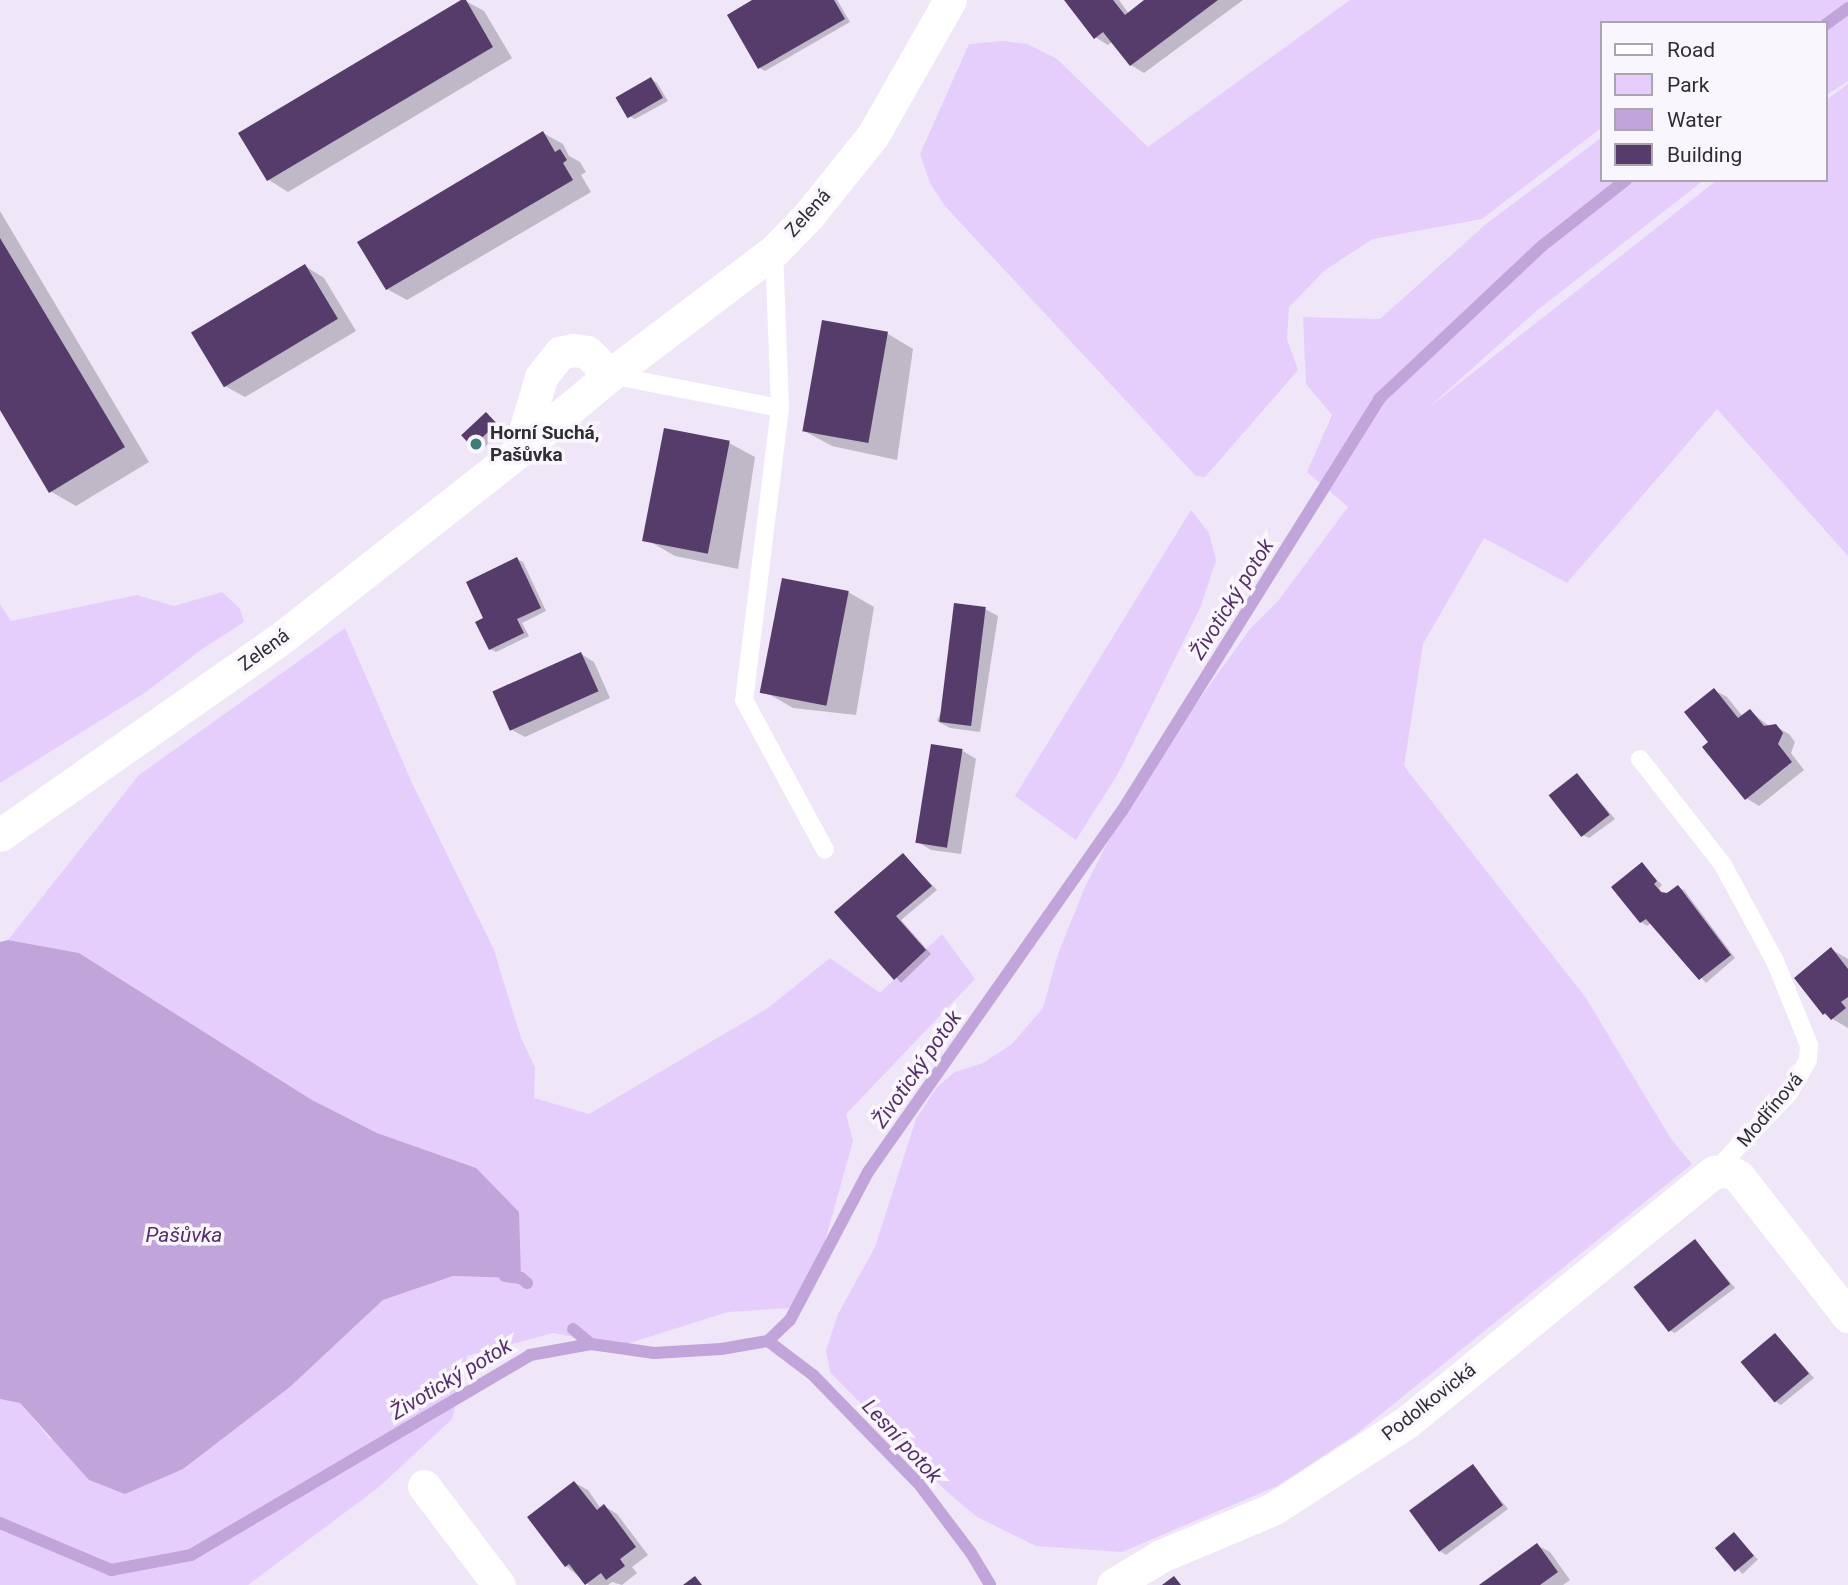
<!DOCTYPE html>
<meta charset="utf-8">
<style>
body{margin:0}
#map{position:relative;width:1848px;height:1585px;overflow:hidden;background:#efe6f8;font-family:Roboto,sans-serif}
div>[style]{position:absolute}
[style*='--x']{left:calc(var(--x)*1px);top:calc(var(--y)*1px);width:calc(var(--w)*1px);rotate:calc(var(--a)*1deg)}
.green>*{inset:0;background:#e6cefc}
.water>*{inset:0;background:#c0a4da}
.shadow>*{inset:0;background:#0003;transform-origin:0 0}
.stream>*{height:12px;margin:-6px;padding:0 6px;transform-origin:6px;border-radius:6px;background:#c0a4da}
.building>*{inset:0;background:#553c6a;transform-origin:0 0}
.lane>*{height:18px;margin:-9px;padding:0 9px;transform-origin:9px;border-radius:9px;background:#fff}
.street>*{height:33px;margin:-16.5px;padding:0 16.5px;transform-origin:16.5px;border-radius:16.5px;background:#fff}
.dots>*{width:19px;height:19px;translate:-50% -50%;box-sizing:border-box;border:4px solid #faf6fd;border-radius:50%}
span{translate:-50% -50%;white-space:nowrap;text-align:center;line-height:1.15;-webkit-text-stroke:7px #faf6fd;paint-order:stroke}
.street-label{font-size:19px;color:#302d34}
.poi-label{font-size:19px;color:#302d34;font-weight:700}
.left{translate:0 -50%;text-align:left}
.water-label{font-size:21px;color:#532f6f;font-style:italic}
.legend{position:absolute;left:1600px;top:21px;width:228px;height:161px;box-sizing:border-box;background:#faf6fd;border:2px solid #a9a6ad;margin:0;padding:9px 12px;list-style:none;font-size:21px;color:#302d34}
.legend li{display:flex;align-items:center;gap:14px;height:35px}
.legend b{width:35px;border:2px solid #a9a6ad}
</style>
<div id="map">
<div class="green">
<i style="clip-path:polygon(1350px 0,1848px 0,1848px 81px,1825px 96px,1825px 23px,1601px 23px,1601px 128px,1482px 219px,1373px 239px,1325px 270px,1289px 307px,1287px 339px,1298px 370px,1205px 477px,1196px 476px,944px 205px,930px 183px,920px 154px,969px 44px,1003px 41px,1027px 44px,1057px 59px,1148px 147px)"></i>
<i style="clip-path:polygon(1848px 84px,1848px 556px,1717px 409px,1567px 583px,1484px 538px,1423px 644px,1404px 766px,1586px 998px,1671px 1139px,1692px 1164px,1355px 1435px,1277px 1486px,1122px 1552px,1036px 1546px,977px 1517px,945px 1490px,830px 1372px,826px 1351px,838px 1314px,875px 1247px,916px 1119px,937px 1087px,955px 1072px,983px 1063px,1012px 1044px,1043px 1008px,1058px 954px,1085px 887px,1118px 822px,1165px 747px,1250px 629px,1278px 601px,1348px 507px,1307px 472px,1332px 415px,1306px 384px,1303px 317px,1380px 319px,1486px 224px,1601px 138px,1601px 180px,1704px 180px,1535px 312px,1427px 409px,1717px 180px,1825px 180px,1825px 101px)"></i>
<i style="clip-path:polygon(1191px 510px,1209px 533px,1216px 560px,1201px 606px,1119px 772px,1076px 840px,1015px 796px)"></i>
<i style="clip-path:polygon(222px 592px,240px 609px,244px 622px,202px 649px,146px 692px,0 783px,0 604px,11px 621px,137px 595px,174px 606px)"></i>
<i style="clip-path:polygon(345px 628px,412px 783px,494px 950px,521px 1038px,535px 1067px,534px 1098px,589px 1114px,768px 1008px,830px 958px,880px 993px,942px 934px,975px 979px,846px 1114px,853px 1141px,825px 1241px,790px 1308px,728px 1312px,620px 1346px,553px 1333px,467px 1356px,452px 1419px,379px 1487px,248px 1585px,0 1585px,0 1399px,20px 1403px,50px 1439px,291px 1386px,383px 1300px,453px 1276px,521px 1277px,377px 1133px,312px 1100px,79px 953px,8px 940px,139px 775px)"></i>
</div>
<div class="water">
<i style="clip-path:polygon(8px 940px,79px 953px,312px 1100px,377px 1133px,476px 1168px,519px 1212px,521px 1278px,453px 1276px,383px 1300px,291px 1386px,183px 1469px,125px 1494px,89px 1480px,20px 1403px,0 1399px,0 942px)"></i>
</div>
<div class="shadow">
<i style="clip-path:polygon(464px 0,484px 11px,512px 58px,288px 192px,269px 180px,240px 133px)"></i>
<i style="clip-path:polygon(755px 0,837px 0,850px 22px,765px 71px,760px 68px)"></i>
<i style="clip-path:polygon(1066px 0,1119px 0,1129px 14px,1148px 0,1243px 0,1144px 73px,1131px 65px,1113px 41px,1108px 45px,1095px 37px)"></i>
<i style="clip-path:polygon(651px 79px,657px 83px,668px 101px,635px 119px,629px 116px)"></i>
<i style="clip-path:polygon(543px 133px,563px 144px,569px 156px,580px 162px,586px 172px,581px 175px,591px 192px,407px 300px,387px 289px)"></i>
<i style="clip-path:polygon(0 211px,149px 462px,76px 506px,50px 491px,0 407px)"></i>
<i style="clip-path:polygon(305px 266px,324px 278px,356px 331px,245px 397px,225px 386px)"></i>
<i style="clip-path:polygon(888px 334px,913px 349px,897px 460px,832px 446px,806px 432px)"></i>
<i style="left:487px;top:414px;width:21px;height:31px;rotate:43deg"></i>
<i style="clip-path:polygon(729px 443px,755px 457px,738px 569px,675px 556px,649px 541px)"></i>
<i style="clip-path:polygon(517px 559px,523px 562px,546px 611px,522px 623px,529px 636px,496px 652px,490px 649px,486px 618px)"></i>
<i style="clip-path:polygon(848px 592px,874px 607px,856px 715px,793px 708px,767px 693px)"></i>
<i style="clip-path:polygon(985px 609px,998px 616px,980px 732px,950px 728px,937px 721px)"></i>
<i style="clip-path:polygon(581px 654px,594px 662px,610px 698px,525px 737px,512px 730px)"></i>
<i style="clip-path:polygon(1714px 690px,1727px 697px,1743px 717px,1750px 711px,1770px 727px,1775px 726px,1789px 734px,1795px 742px,1791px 753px,1804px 770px,1759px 806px,1746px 798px,1711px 742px)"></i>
<i style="clip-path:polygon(963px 751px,976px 759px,961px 854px,931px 850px,918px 842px)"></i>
<i style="clip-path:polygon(1577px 775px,1615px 819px,1589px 838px,1583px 835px)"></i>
<i style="clip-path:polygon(904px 856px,937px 890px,901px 920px,931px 954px,901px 983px,837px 912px)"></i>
<i style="clip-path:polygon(1642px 865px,1662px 885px,1659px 888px,1664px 895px,1678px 887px,1684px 890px,1735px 958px,1706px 983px,1652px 922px,1647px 926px,1641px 922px,1614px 887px)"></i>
<i style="clip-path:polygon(1831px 949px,1848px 959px,1848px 1028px,1824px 1014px)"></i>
<i style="clip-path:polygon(1695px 1241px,1735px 1288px,1675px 1333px,1669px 1330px)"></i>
<i style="clip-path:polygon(1775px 1335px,1814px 1378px,1781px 1405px,1775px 1401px)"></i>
<i style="clip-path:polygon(1473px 1467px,1508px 1509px,1446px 1555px,1440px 1551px)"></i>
<i style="clip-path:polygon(575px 1483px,588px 1490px,601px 1509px,604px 1506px,617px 1514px,648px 1555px,632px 1567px,637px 1573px,622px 1585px,612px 1582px,608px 1585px,589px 1585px,566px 1566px)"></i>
<i style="left:1734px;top:1534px;width:35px;height:21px;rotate:47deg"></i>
<i style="clip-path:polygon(1537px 1545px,1550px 1552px,1570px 1580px,1563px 1585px,1482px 1585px)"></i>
</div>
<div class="stream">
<i style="--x:1825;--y:25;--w:29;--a:-36"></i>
<i style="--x:505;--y:1276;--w:16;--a:7"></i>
<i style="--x:521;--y:1278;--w:8;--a:40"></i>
<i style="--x:573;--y:1329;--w:23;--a:40"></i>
<i style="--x:768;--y:1341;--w:56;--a:37.1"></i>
<i style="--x:813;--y:1375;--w:152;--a:45.8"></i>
<i style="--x:919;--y:1484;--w:86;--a:53"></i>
<i style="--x:971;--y:1553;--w:37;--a:59"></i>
<i style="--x:0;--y:1523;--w:121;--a:22.9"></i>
<i style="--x:111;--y:1570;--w:81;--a:-10.6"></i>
<i style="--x:191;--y:1555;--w:394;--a:-30.5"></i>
<i style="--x:530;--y:1355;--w:62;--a:-10.2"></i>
<i style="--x:591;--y:1344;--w:64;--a:8.1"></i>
<i style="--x:654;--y:1353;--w:67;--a:-3.4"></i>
<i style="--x:721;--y:1349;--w:48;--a:-9.7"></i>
<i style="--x:768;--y:1341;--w:30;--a:-44"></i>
<i style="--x:790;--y:1320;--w:167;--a:-62.2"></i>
<i style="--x:868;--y:1172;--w:441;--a:-54.9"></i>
<i style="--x:1122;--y:811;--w:486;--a:-58"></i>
<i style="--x:1379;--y:399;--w:224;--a:-43.2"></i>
<i style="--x:1542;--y:246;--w:107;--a:-38.2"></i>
</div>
<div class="building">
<i style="clip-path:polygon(461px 0,466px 0,493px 47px,267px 181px,238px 133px)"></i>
<i style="clip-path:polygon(752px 0,834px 0,845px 19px,758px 69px,727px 15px)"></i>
<i style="clip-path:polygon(1064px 0,1113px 0,1125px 15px,1144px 0,1218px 0,1130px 66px,1103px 32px,1094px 39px)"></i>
<i style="left:651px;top:77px;width:24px;height:41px;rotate:60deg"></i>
<i style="clip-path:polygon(543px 131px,555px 152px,560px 149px,567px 160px,563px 163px,573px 180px,386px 290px,357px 242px)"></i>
<i style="clip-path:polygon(0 238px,125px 447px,49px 493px,0 410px)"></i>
<i style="left:305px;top:264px;width:64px;height:133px;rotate:59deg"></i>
<i style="left:822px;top:320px;width:67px;height:113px;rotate:10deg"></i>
<i style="left:486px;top:412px;width:16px;height:34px;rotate:47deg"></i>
<i style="left:664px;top:428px;width:67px;height:115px;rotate:11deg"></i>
<i style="clip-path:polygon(517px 557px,541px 608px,517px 619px,524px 633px,489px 650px,475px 622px,483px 618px,466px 582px)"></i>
<i style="left:782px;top:578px;width:68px;height:117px;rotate:11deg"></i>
<i style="left:954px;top:603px;width:32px;height:120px;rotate:7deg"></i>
<i style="left:581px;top:652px;width:43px;height:97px;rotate:66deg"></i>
<i style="clip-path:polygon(1714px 688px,1738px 718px,1750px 709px,1764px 726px,1776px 724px,1783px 733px,1778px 744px,1792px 762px,1745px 800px,1702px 747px,1708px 742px,1684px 712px)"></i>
<i style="left:931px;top:744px;width:32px;height:100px;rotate:9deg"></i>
<i style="left:1577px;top:773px;width:53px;height:36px;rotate:52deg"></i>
<i style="clip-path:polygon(903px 853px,932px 886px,896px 916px,926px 950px,894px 980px,834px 912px)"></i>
<i style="clip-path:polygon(1642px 862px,1657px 881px,1654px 884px,1661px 892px,1667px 893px,1678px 885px,1731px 955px,1699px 980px,1646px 919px,1640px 923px,1611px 887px)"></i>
<i style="clip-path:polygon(1831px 947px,1848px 969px,1848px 997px,1841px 1002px,1846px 1008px,1831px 1020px,1825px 1013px,1823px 1015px,1794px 978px)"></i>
<i style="left:1695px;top:1239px;width:57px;height:78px;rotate:52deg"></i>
<i style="left:1775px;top:1333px;width:53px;height:45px;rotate:50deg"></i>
<i style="left:1473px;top:1464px;width:51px;height:79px;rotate:54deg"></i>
<i style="clip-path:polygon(574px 1481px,597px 1510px,604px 1504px,636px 1547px,620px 1559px,625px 1566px,606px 1580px,601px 1573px,585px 1585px,569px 1564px,565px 1567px,527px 1517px)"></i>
<i style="left:1734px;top:1532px;width:31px;height:25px;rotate:50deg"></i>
<i style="clip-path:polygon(1537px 1543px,1558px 1572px,1540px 1585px,1479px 1585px)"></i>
<i style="clip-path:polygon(695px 1576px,702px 1585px,683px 1585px)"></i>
<i style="clip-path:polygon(1174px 1576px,1181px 1585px,1162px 1585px)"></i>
</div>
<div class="lane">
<i style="--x:774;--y:251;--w:157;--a:87.8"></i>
<i style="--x:610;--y:375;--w:173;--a:11"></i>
<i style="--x:780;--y:408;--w:294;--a:97"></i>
<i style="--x:744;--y:700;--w:170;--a:61.6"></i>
<i style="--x:1640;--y:759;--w:135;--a:51.9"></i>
<i style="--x:1723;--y:865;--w:109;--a:61.6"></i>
<i style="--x:1775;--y:961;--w:91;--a:68"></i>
<i style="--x:1809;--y:1045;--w:15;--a:94"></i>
<i style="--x:1808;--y:1060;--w:39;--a:120"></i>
<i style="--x:1788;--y:1094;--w:108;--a:133.5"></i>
</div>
<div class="street">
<i style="--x:519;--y:451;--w:77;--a:-73.4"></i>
<i style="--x:541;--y:377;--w:31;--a:-52"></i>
<i style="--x:560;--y:353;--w:13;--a:-13"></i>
<i style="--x:573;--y:350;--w:14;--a:8"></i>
<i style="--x:587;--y:352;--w:33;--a:45"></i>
<i style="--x:0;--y:835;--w:347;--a:-35"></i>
<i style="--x:284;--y:636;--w:299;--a:-38.2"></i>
<i style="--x:519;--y:451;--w:119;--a:-39.9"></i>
<i style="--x:610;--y:375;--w:206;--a:-37.1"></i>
<i style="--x:774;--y:251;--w:50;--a:-45.8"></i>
<i style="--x:809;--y:215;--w:102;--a:-51.3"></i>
<i style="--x:873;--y:135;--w:155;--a:-60.3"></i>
<i style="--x:424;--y:1486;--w:124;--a:52.9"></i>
<i style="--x:1113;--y:1585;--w:56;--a:-31.1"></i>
<i style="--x:1161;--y:1556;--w:121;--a:-22.8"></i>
<i style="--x:1273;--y:1509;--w:160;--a:-33"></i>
<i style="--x:1407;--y:1422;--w:396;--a:-39.2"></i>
<i style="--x:1714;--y:1172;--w:15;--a:-4"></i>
<i style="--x:1729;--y:1171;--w:12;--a:31"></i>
<i style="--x:1739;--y:1177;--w:177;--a:51.9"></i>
</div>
<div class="dots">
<i style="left:476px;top:444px;background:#3b8076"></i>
</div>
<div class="street-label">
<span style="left:808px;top:213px;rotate:-48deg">Zelená</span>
<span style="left:264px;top:650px;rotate:-36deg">Zelená</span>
<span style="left:1770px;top:1110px;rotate:-50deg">Modřínová</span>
<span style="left:1429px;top:1402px;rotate:-38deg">Podolkovická</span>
</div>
<div class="poi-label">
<span class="left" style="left:490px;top:444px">Horní Suchá,<br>Pašůvka</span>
</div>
<div class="water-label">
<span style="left:1232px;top:599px;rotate:-58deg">Životický potok</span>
<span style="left:917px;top:1069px;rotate:-55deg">Životický potok</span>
<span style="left:184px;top:1235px">Pašůvka</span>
<span style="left:451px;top:1379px;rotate:-31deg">Životický potok</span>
<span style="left:902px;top:1441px;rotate:47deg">Lesní potok</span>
</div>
<ul class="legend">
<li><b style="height:9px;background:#fff"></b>Road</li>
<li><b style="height:19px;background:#e6cefc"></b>Park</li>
<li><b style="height:19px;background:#c0a4da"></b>Water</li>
<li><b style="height:19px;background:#553c6a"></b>Building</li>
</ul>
</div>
